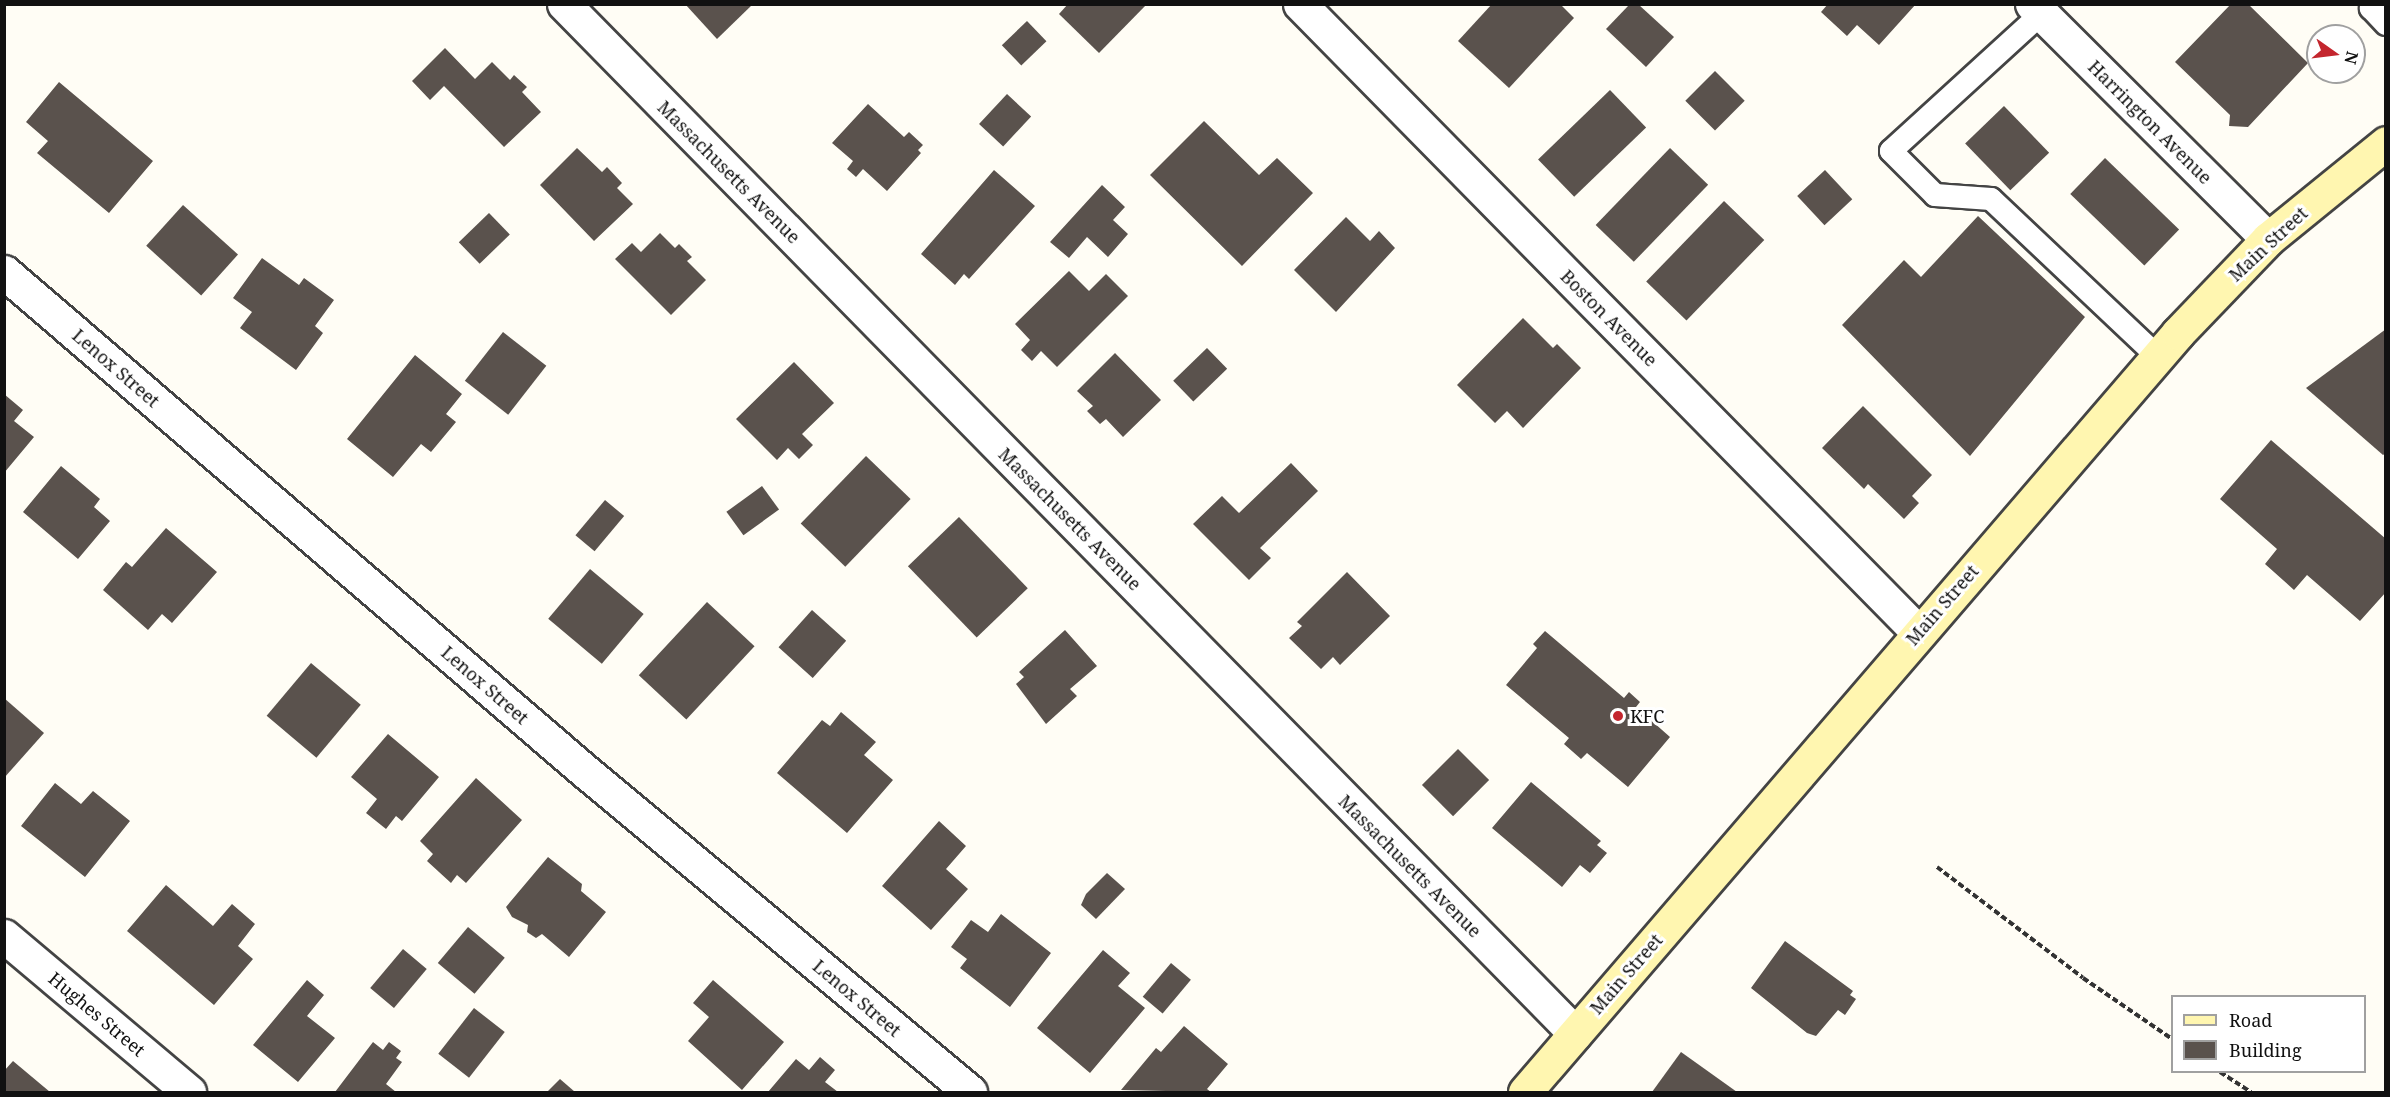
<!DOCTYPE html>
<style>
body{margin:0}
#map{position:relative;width:2390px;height:1097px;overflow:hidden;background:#fffdf5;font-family:"Noto Serif",serif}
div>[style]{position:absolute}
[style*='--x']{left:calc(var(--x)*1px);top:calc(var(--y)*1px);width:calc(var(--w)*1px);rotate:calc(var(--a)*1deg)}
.building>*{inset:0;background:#5a524d;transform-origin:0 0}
.path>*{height:4px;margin-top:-2px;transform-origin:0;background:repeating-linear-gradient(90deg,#333 0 6px,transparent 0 9px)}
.roads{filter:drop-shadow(2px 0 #444) drop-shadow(-2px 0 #444) drop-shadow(0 2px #444) drop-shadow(0 -2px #444)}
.service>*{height:22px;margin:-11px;padding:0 11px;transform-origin:11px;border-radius:11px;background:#fff}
.minor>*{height:33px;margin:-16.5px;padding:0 16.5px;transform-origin:16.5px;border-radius:16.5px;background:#fff}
.secondary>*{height:33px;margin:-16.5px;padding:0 16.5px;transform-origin:16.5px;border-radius:16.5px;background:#fff6b0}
.dots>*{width:16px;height:16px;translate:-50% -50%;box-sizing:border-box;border:3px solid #fff;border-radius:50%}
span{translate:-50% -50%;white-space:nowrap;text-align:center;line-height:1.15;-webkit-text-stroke:6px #fff;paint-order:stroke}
.street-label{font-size:18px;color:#111}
.poi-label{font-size:18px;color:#111}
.left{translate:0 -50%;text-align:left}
.frame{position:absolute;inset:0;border:6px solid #111;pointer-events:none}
.legend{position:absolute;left:2171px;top:995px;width:195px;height:78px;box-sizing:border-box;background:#fff;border:2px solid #a0a0a0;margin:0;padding:8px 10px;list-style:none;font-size:18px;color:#111}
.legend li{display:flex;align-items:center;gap:12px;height:30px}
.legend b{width:30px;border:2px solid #a0a0a0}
.north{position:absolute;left:2306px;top:24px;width:60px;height:60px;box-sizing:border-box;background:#fff;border:2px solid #a0a0a0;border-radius:50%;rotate:104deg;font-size:16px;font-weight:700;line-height:24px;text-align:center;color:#111}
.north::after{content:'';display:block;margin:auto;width:21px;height:27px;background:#c4262e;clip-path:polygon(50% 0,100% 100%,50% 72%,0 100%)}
</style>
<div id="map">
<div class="building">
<i style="clip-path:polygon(685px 4px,753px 4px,717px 39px)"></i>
<i style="clip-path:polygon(1068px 4px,1147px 4px,1099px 53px,1059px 14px)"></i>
<i style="clip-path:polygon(1492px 4px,1560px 4px,1574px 18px,1509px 88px,1458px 41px)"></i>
<i style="clip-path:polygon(1828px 4px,1916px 4px,1879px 45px,1857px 25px,1847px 36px,1821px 12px)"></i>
<i style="clip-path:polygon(2231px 4px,2248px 4px,2308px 63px,2248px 127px,2229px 126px,2230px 115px,2175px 62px)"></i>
<i style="clip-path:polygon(1629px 5px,1639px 5px,1674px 37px,1646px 67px,1606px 29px)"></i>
<i style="left:1027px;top:21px;width:28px;height:35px;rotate:46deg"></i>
<i style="clip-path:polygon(445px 48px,475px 79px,492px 62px,510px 80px,514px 75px,527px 87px,522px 92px,541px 112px,504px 147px,444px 86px,430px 100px,412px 81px)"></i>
<i style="left:1715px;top:71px;width:42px;height:42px;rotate:45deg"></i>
<i style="clip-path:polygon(59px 82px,153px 161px,109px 213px,37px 153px,48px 141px,26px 122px)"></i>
<i style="left:1610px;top:90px;width:52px;height:100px;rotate:46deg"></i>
<i style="left:1007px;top:94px;width:33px;height:41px;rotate:43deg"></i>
<i style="clip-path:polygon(868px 104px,904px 137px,909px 132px,923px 145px,918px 150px,921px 153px,887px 191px,863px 169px,856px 177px,847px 169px,853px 161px,832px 143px)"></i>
<i style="left:2004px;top:106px;width:65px;height:54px;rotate:46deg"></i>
<i style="clip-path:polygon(1204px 121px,1259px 175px,1277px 158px,1313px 193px,1242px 266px,1150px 175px)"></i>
<i style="clip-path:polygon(577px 148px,602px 172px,607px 167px,622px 183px,617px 188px,633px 204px,594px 241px,540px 185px)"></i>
<i style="left:1670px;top:148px;width:53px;height:107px;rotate:44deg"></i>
<i style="left:2105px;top:158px;width:103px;height:50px;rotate:44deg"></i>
<i style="clip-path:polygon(994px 170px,1035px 206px,969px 279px,964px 274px,955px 285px,921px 254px)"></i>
<i style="left:1825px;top:170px;width:40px;height:38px;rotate:47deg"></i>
<i style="clip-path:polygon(1102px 185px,1125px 207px,1113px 220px,1128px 234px,1108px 257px,1087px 237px,1069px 258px,1050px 242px)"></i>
<i style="left:1724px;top:201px;width:56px;height:112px;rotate:44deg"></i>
<i style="left:183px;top:205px;width:74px;height:55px;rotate:42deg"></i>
<i style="left:489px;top:213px;width:30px;height:42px;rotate:46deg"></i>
<i style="clip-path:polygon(1978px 216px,2085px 317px,1970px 456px,1842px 325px,1904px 260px,1921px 277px)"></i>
<i style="clip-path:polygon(1346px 217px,1370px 241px,1379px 231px,1395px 248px,1336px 312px,1294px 270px)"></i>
<i style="clip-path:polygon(660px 233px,675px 248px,679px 244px,692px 257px,687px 261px,706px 280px,671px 315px,615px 259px,632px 243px,641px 252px)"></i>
<i style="clip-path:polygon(262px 258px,299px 285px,304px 278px,334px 300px,315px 326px,323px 333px,296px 370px,240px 328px,252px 312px,233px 298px)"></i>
<i style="clip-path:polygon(1069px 271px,1089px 291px,1106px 274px,1128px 296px,1057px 367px,1041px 351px,1032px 361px,1021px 350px,1030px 340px,1015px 324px)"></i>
<i style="clip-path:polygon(1523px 318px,1553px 348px,1557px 344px,1581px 368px,1523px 428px,1507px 411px,1495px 423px,1457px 385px)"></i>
<i style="clip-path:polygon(2386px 329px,2386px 453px,2383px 455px,2306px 388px)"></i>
<i style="left:503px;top:332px;width:55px;height:62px;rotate:38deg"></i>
<i style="left:1207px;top:348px;width:29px;height:47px;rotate:46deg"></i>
<i style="clip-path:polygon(1115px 353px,1161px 400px,1123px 437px,1106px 419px,1100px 424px,1087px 411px,1093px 406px,1077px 391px)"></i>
<i style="clip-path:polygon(415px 355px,462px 394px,446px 414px,456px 422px,431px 452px,421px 444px,393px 477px,347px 439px)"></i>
<i style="clip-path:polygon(794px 362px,834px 403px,802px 434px,813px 445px,799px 459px,788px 448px,777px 460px,736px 419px)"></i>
<i style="clip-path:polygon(4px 394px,23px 410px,14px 421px,34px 437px,4px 473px)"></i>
<i style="clip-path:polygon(1863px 406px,1932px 475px,1912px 496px,1919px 503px,1904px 519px,1868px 484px,1864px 489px,1822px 448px)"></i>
<i style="clip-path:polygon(2271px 440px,2386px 539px,2386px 592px,2360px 621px,2307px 575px,2294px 590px,2265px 564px,2277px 549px,2220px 499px)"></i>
<i style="left:866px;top:456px;width:62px;height:94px;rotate:44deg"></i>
<i style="clip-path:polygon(1291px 463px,1318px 491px,1260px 548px,1271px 558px,1249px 580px,1193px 524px,1222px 496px,1239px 513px)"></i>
<i style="clip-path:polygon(61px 466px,100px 499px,94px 507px,110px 521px,78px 559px,23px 512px)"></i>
<i style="left:762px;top:486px;width:29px;height:44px;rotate:54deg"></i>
<i style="left:605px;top:500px;width:25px;height:46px;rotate:40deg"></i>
<i style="left:959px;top:517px;width:99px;height:71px;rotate:46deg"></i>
<i style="clip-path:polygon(166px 528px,217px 572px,172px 623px,162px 614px,148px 630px,103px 590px,126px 562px,132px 567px)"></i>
<i style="left:590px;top:569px;width:70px;height:65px;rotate:40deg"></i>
<i style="clip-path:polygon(1347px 572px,1390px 616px,1340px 665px,1333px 657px,1321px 669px,1289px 638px,1302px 626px,1297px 622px)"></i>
<i style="left:707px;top:602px;width:65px;height:100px;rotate:43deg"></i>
<i style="left:812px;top:610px;width:46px;height:50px;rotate:42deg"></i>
<i style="clip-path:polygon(1065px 630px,1097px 666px,1070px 689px,1077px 696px,1046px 724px,1016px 684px,1024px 677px,1019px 672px)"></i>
<i style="clip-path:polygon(1545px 631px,1624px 698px,1629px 692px,1640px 702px,1636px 707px,1670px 737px,1628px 787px,1587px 753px,1581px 759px,1564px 744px,1569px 738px,1506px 685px,1537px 648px,1533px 644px)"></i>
<i style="left:311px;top:663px;width:65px;height:69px;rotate:40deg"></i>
<i style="clip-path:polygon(4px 698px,44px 733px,4px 778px)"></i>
<i style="clip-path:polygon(841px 712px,876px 742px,864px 755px,893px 780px,847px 833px,777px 773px,822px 720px,830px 726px)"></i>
<i style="clip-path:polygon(388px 734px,439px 777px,402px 821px,396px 816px,386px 829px,366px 813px,377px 799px,351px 777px)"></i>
<i style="left:1458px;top:749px;width:44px;height:51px;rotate:45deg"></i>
<i style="clip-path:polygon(476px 778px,522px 820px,466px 883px,457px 875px,451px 883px,427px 861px,433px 854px,420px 841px)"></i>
<i style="clip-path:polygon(1531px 782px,1601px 841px,1597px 845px,1607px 853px,1590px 873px,1580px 865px,1562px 887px,1492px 828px)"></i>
<i style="clip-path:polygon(55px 783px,81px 804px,93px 791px,130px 821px,85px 877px,21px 826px)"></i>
<i style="clip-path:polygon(939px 821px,966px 846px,946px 869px,968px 889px,931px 930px,882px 886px)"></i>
<i style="clip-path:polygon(548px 857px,582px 884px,581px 891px,606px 912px,569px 957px,542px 934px,536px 938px,527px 932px,528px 925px,512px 917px,506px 907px)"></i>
<i style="clip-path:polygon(1107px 873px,1125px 889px,1096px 919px,1081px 905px,1086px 894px)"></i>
<i style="clip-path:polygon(166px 885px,213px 926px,232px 904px,255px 924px,238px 946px,253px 959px,214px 1005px,127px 931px)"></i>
<i style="clip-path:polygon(1001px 914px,1051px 953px,1010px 1007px,960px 968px,967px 959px,951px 947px,971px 920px,988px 932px)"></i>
<i style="left:468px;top:927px;width:48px;height:47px;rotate:40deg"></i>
<i style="clip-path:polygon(1785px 941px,1853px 991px,1850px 995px,1856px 999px,1845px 1015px,1838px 1010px,1816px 1036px,1807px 1033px,1751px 988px)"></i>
<i style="left:403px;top:949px;width:31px;height:51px;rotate:40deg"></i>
<i style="clip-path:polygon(1103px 950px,1130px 973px,1118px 986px,1145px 1008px,1090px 1073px,1037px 1028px)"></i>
<i style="left:1171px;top:963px;width:26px;height:44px;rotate:40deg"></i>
<i style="clip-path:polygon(307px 980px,324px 995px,307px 1016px,335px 1038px,298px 1082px,253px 1045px)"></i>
<i style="clip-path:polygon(713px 980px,784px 1042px,742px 1090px,688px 1041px,709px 1017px,693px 1003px)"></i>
<i style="left:474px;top:1008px;width:39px;height:58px;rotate:38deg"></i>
<i style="clip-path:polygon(1184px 1026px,1228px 1064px,1207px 1089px,1211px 1092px,1121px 1090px,1156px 1048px,1161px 1052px)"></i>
<i style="clip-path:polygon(373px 1042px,383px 1050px,389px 1042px,401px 1051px,396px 1058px,402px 1062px,386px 1084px,396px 1092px,335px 1092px)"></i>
<i style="clip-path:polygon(1681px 1052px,1737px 1092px,1652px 1092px)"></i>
<i style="clip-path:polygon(820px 1057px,835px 1070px,825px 1082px,838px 1092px,768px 1092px,796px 1059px,809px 1070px)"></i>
<i style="clip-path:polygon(13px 1061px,50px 1092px,4px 1092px,4px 1071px)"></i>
<i style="clip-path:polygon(560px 1079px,575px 1092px,547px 1092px)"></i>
</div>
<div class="path">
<i style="--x:1937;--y:867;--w:183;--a:37.2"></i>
<i style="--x:2083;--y:978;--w:108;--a:34.4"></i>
<i style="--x:2220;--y:1072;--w:37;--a:33"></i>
</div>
<div class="roads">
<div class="service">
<i style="--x:2375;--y:4;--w:6;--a:135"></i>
<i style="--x:2371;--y:8;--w:22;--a:47"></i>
<i style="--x:2041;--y:14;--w:203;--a:137.6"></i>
<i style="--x:1891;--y:151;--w:62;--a:45"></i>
<i style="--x:1935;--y:195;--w:56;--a:4.1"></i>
<i style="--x:1991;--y:199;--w:230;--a:43.4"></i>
</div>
<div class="minor">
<i style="--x:564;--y:4;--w:1443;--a:45.51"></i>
<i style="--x:1300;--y:4;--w:881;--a:45.46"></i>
<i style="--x:2032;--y:4;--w:333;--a:44.9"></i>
<i style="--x:4;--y:272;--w:767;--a:40.67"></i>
<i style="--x:586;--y:772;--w:500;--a:39.8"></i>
<i style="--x:4;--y:936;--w:242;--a:40.1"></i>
</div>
<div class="secondary">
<i style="--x:1525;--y:1092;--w:1001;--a:-49.29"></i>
<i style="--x:2178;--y:333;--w:130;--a:-46.2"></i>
<i style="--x:2268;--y:239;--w:152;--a:-39.1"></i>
</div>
</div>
<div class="dots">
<i style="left:1618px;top:716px;background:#c4262e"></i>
</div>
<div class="street-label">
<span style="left:2150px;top:122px;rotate:45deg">Harrington Avenue</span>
<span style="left:729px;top:172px;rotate:45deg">Massachusetts Avenue</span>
<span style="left:2268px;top:244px;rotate:-43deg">Main Street</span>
<span style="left:1609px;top:318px;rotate:45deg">Boston Avenue</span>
<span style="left:116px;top:368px;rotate:41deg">Lenox Street</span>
<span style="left:1070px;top:519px;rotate:45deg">Massachusetts Avenue</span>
<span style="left:1942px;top:605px;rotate:-49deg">Main Street</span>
<span style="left:485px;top:685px;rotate:41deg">Lenox Street</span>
<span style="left:1410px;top:866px;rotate:45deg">Massachusetts Avenue</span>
<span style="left:1626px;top:974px;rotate:-49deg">Main Street</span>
<span style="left:857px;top:998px;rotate:40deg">Lenox Street</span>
<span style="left:97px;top:1014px;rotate:40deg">Hughes Street</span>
</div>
<div class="poi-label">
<span class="left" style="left:1630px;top:716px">KFC</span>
</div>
<div class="frame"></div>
<ul class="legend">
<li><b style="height:8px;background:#fff6b0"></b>Road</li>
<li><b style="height:16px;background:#5a524d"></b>Building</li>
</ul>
<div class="north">N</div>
</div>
